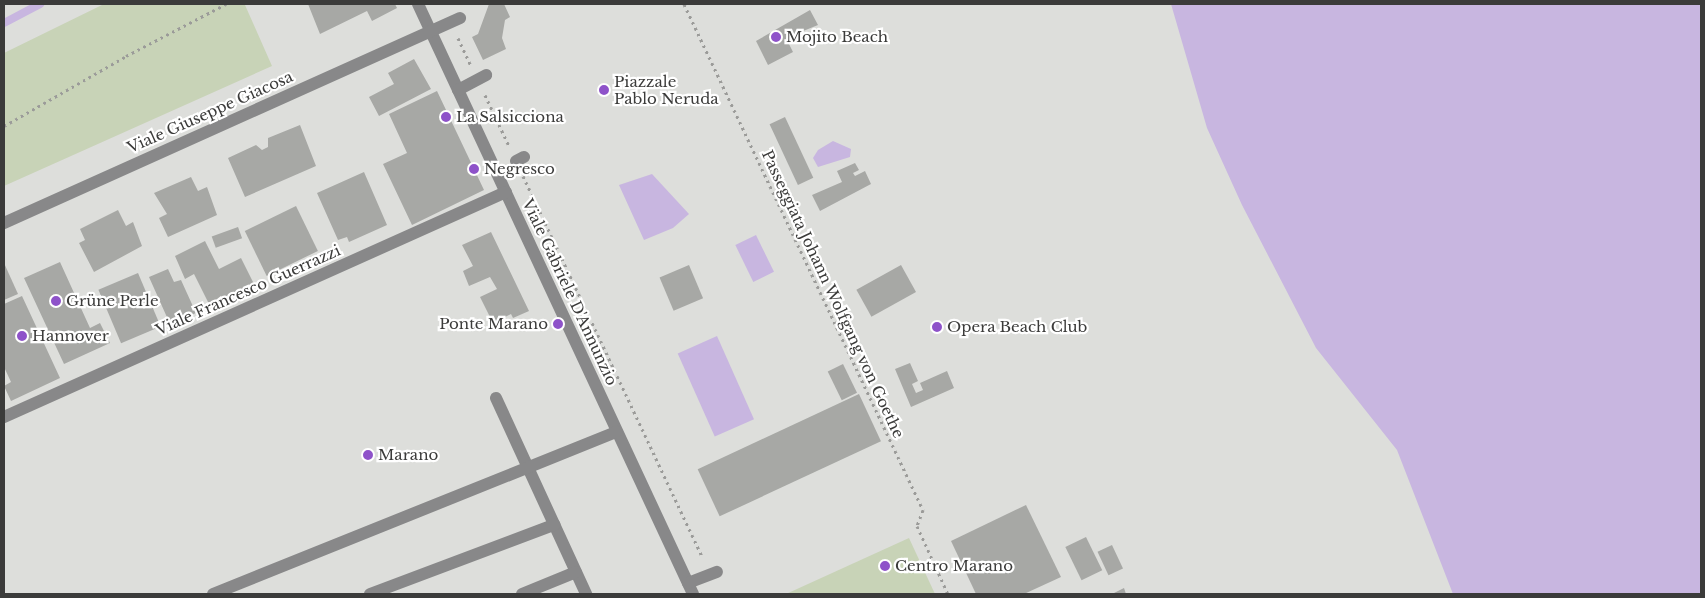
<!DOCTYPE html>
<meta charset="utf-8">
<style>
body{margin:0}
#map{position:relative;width:1705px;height:598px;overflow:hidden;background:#dddedb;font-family:"Libre Baskerville",serif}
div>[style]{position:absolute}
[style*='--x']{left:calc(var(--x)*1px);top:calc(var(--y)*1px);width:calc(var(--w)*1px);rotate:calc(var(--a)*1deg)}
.green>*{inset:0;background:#c8d3b7}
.water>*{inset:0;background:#c8b6e0;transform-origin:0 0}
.stream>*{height:8px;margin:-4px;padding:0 4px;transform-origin:4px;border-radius:4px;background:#c8b6e0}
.building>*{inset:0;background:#a7a8a5;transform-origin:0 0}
.path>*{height:3px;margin-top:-1.5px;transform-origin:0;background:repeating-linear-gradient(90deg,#9b9b99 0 2.5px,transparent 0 6.5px)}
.minor>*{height:12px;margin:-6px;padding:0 6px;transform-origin:6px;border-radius:6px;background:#888889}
.dots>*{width:14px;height:14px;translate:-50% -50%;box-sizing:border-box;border:2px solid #fff;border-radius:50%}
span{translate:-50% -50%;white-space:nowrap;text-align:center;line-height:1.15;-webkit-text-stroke:4.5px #fff;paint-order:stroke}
.poi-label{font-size:15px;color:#3b3b3a}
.left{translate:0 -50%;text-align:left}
.right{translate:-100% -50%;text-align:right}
.street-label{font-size:15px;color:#3b3b3a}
.frame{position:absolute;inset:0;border:5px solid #3b3b3a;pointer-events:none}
</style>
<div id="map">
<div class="green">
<i style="clip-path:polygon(104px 4px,247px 4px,245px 5px,272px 66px,4px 186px,4px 53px)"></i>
<i style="clip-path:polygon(909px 538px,935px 594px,786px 594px)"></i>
</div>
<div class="water">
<i style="clip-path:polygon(1171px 4px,1701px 4px,1701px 594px,1453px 594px,1397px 450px,1316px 348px,1242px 205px,1207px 128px)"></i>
<i style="clip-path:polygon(833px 141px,851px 149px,850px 157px,818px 167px,813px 158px,818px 150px)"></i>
<i style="clip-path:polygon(652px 174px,689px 214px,673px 228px,644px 240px,619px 185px)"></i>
<i style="left:756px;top:235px;width:41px;height:23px;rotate:64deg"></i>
<i style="left:717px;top:336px;width:91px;height:43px;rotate:66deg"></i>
</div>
<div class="stream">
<i style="--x:4;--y:23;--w:41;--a:-27.8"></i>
</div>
<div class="building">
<i style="clip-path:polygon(308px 4px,395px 4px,397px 8px,372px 21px,367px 11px,320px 34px)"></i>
<i style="clip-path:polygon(489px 4px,504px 4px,510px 17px,505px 20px,502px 38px,506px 49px,483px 60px,472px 37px,478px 34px)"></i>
<i style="clip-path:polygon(810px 10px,818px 25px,786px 38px,793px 52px,768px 65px,756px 41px)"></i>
<i style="clip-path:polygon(414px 59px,431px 89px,379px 116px,369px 97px,394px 84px,388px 73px)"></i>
<i style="clip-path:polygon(437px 91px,484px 190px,412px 225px,383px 164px,407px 153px,389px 114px)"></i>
<i style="left:785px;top:117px;width:67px;height:17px;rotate:65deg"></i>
<i style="clip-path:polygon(300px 125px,316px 166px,245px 197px,228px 158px,256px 145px,262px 150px,268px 147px,268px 138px)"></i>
<i style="clip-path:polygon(855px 163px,859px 170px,853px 173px,855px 176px,865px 171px,871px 184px,820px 211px,812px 195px,842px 182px,837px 171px)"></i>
<i style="clip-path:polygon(364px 172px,387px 225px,349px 242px,347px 237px,338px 240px,317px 193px)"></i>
<i style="clip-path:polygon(191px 177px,198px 191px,207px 187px,217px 215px,168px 237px,159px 218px,167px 214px,154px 193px)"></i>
<i style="left:296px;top:206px;width:50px;height:57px;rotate:64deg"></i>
<i style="clip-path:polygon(118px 210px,126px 226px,133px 222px,142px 246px,94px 272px,79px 243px,85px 240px,80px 229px)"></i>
<i style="left:238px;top:227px;width:12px;height:28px;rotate:70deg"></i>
<i style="clip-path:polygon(491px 232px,529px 311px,513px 318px,511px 314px,493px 323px,480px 297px,497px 289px,490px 277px,469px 286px,463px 271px,473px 266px,462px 245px)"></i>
<i style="clip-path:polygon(205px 241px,219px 269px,241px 258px,255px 286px,211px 308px,194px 274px,185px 279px,175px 256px)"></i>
<i style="clip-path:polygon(60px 262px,90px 328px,100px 323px,110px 343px,64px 364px,24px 278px)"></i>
<i style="clip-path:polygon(4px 263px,18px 294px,4px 300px)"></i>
<i style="left:689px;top:265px;width:36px;height:32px;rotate:67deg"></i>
<i style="left:901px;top:265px;width:31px;height:51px;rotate:61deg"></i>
<i style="clip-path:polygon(168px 269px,174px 282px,181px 280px,196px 313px,170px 324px,149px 277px)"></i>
<i style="left:138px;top:273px;width:58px;height:43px;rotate:67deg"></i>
<i style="clip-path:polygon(22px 296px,60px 378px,11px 401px,4px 386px,11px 382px,4px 367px,4px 304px)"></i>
<i style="clip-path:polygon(910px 363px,918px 381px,912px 384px,916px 393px,923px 390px,920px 383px,947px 371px,954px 388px,911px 407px,895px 369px)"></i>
<i style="left:843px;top:364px;width:32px;height:17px;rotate:64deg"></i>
<i style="left:859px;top:394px;width:52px;height:178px;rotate:65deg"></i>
<i style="clip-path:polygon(1026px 505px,1061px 577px,1024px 594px,976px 594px,951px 541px)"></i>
<i style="left:1086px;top:537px;width:37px;height:23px;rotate:64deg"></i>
<i style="left:1112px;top:545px;width:26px;height:16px;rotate:65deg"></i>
<i style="clip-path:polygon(1124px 588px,1126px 594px,1112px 594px)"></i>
</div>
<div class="path">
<i style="--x:684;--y:4;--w:560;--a:64.72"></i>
<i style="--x:923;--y:510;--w:17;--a:111"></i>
<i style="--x:917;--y:526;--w:75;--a:65.5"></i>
<i style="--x:458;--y:38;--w:29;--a:65"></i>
<i style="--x:485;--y:95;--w:56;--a:64.8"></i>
<i style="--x:4;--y:126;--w:141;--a:-29.8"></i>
<i style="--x:126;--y:56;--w:113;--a:-27.5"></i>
<i style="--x:523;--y:176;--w:421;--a:64.8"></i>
</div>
<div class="minor">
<i style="--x:418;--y:4;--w:651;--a:65.01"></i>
<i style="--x:458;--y:90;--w:32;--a:-28"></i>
<i style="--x:516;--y:161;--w:9;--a:-27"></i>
<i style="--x:4;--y:223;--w:500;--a:-24.2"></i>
<i style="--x:496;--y:398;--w:216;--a:65.3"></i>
<i style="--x:4;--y:417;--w:550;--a:-24.14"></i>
<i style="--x:688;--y:583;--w:31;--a:-21"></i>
<i style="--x:213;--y:594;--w:435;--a:-21.9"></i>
<i style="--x:370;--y:594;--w:197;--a:-20.6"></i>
<i style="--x:522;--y:594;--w:58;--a:-22.2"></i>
</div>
<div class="dots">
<i style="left:776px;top:37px;background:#8e52c9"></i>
<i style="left:604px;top:90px;background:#8e52c9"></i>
<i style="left:446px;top:117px;background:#8e52c9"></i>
<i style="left:474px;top:169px;background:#8e52c9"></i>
<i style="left:56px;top:301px;background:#8e52c9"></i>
<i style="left:558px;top:324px;background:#8e52c9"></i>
<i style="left:937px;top:327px;background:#8e52c9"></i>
<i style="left:22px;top:336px;background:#8e52c9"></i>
<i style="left:368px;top:455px;background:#8e52c9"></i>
<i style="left:885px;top:566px;background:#8e52c9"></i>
</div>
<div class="poi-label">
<span class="left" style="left:786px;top:37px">Mojito Beach</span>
<span class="left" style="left:614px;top:90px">Piazzale<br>Pablo Neruda</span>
<span class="left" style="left:456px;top:117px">La Salsicciona</span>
<span class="left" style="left:484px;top:169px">Negresco</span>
<span class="left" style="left:66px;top:301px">Grüne Perle</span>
<span class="right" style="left:548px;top:324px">Ponte Marano</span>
<span class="left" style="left:947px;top:327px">Opera Beach Club</span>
<span class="left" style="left:32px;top:336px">Hannover</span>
<span class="left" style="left:378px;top:455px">Marano</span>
<span class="left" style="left:895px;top:566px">Centro Marano</span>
</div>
<div class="street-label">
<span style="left:210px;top:112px;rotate:-24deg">Viale Giuseppe Giacosa</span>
<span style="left:248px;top:290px;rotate:-24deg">Viale Francesco Guerrazzi</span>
<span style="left:570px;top:292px;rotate:65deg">Viale Gabriele D'Annunzio</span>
<span style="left:833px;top:294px;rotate:65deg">Passeggiata Johann Wolfgang von Goethe</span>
</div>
<div class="frame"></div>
</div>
